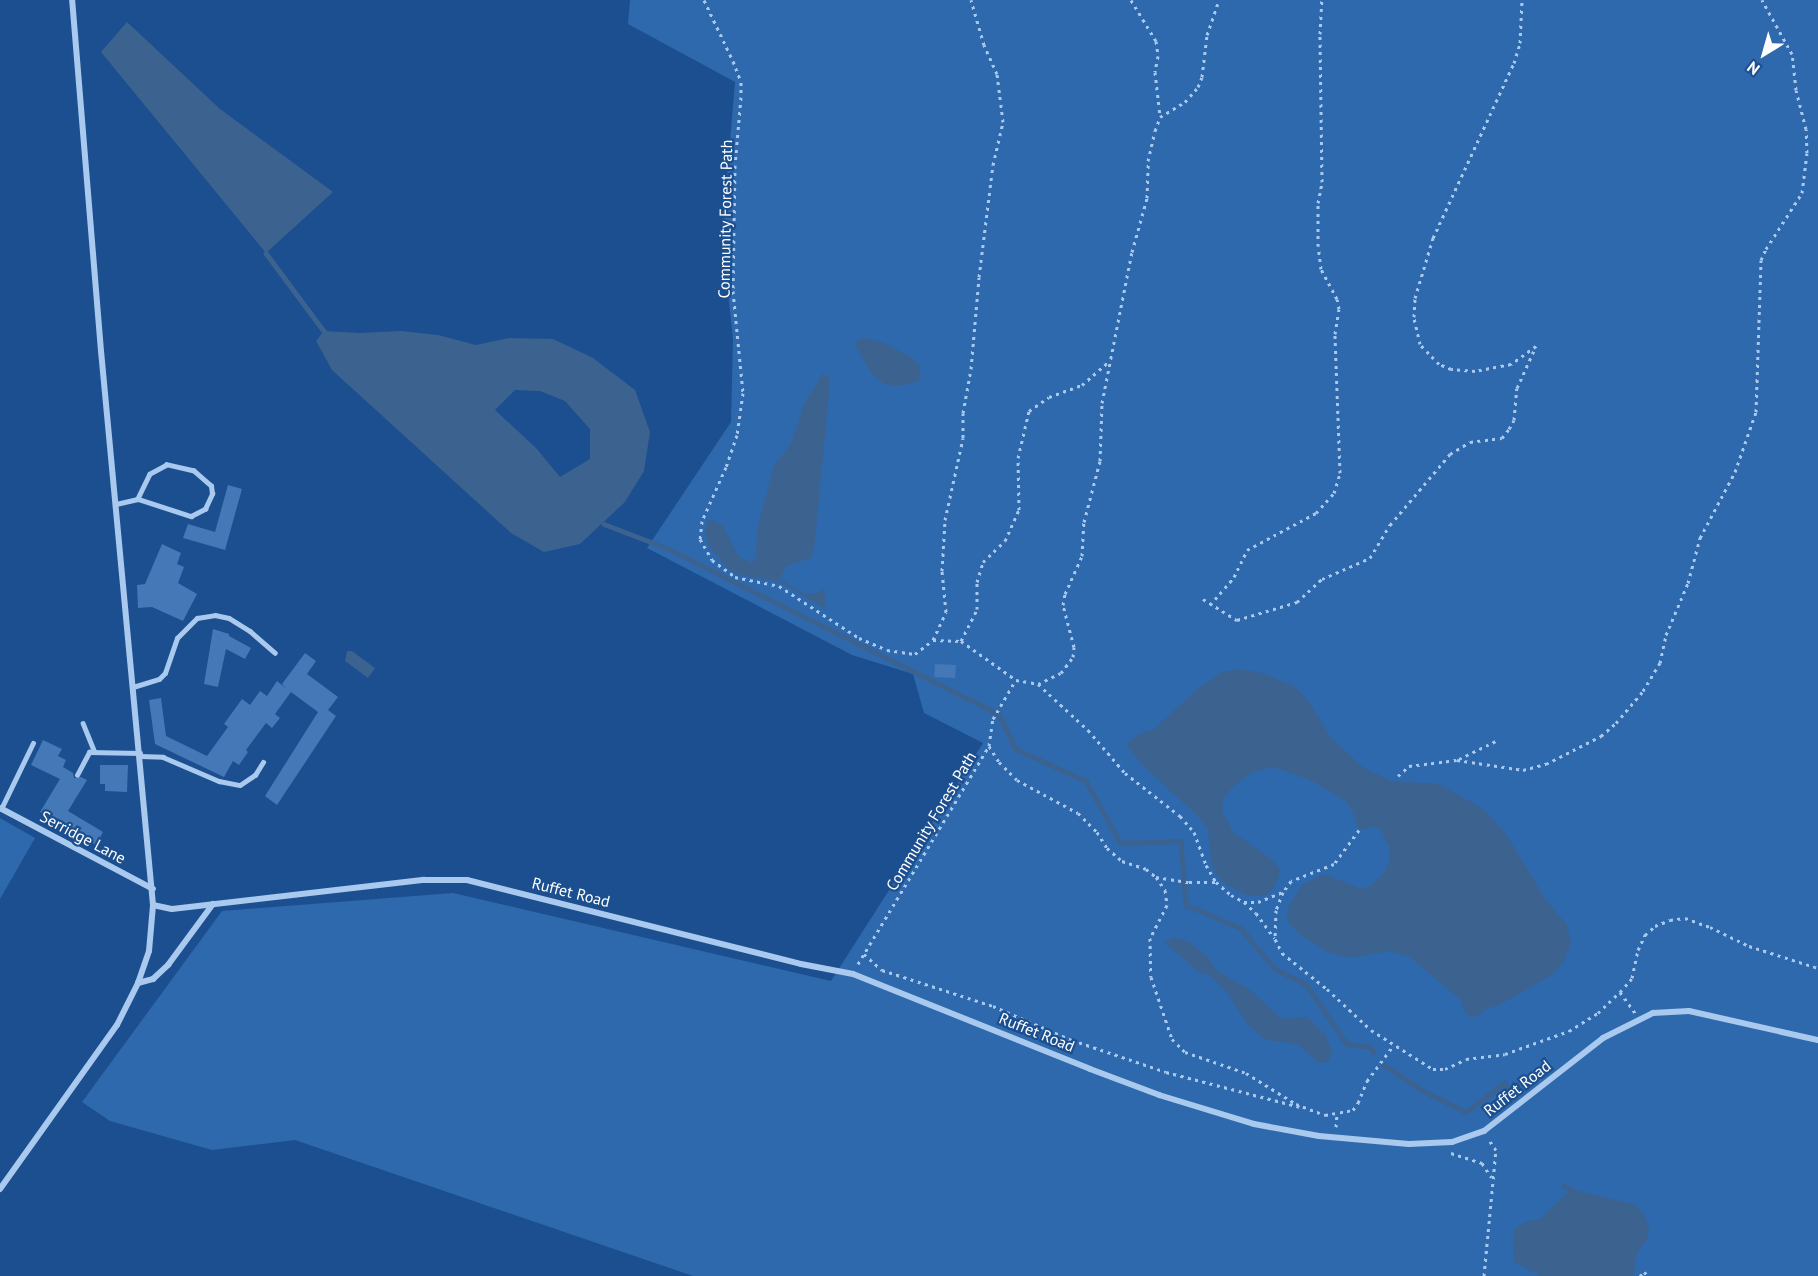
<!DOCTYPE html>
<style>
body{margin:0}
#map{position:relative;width:1818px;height:1276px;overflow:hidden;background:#1b4f8f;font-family:"PT Sans",sans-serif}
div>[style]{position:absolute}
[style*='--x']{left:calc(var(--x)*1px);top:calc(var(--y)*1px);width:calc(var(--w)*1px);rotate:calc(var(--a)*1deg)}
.green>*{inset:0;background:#2e69ad}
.water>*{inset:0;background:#3c6290}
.stream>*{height:4.5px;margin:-2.25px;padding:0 2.25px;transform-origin:2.25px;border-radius:2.25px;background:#3c6290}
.building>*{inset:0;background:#4478b7;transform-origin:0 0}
.path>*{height:3px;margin-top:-1.5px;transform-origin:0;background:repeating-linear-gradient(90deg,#a9c9ee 0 3px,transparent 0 7.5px)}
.lane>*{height:4.5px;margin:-2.25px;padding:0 2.25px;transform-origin:2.25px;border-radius:2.25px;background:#a9c9ee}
.street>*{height:6px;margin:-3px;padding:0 3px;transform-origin:3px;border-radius:3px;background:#a9c9ee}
span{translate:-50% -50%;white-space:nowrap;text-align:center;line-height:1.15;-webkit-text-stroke:4.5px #1b4f8f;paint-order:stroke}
.street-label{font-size:16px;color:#fff}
.north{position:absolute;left:1734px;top:24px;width:60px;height:60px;-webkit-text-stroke:4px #1b4f8f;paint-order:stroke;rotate:217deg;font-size:16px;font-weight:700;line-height:24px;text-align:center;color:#fff}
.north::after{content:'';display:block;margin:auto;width:21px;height:27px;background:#fff;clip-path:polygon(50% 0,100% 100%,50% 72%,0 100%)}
</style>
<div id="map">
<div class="green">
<i style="clip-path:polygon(630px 0,1818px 0,1818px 1276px,693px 1276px,295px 1140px,212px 1150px,110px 1121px,82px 1102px,222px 911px,453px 893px,831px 981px,983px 743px,924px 713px,913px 674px,852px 655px,647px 548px,731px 422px,733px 339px,722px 236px,735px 82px,628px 24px)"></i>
<i style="clip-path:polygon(0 818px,35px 838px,0 899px)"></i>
</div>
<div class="water">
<i style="clip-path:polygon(127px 22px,220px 109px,333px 192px,266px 253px,101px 52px)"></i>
<i style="clip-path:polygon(evenodd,324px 331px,360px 333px,401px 331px,438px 335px,476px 345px,509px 338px,553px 339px,593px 358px,635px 390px,650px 432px,644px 471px,625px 502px,580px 544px,544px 552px,511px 533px,332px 370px,316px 341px,324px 331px,515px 390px,540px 391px,565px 401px,590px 429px,590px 459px,560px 477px,536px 448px,495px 410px,515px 390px)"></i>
<i style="clip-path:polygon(864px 338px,884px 343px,911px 357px,919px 365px,921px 377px,918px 381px,906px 385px,892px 386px,881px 382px,872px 374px,855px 345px,856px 341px)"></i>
<i style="clip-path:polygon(823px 373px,829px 377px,830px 383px,814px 550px,811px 558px,786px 566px,780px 579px,803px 593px,817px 593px,824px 588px,826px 609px,778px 581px,739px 575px,727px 568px,708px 545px,705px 532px,707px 522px,711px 520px,716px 521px,723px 526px,739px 557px,752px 563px,756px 558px,757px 529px,773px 468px,791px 443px,804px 404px)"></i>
<i style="clip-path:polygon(347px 651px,352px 651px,375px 668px,368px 678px,345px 661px)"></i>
<i style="clip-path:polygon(1238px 669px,1262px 673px,1294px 686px,1307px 699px,1331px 738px,1364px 768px,1391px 781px,1439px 784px,1483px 809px,1506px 834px,1546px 900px,1567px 925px,1571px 942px,1564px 962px,1552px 975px,1503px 1003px,1484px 1010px,1479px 1016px,1472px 1017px,1466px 1014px,1460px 999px,1408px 956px,1389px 951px,1356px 957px,1340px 956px,1328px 952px,1299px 934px,1288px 922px,1287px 915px,1289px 905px,1302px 885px,1324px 874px,1359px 888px,1368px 888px,1384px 873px,1389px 861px,1389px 847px,1381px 830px,1372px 826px,1363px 830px,1356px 826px,1356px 818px,1346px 801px,1312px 781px,1274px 767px,1253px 772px,1233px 786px,1223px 800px,1222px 810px,1233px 832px,1270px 858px,1279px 868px,1280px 874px,1274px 888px,1265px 896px,1246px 895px,1227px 885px,1216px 875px,1211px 863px,1208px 829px,1195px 813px,1141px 764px,1126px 744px,1139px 734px,1154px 729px,1201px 686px,1222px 672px)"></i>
<i style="clip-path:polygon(1173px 937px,1189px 942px,1206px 955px,1217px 971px,1250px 990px,1282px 1019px,1307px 1017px,1325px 1034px,1332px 1051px,1328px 1062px,1319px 1063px,1297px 1044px,1266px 1040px,1247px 1024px,1227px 992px,1209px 975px,1199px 972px,1165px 943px)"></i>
<i style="clip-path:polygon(1571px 1189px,1636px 1205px,1645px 1216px,1649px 1227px,1647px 1240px,1637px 1253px,1633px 1276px,1539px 1276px,1513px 1261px,1514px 1229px,1527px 1221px,1540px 1219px)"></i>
</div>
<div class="stream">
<i style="--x:266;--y:253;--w:97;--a:53.4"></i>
<i style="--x:604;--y:524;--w:70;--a:21"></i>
<i style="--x:669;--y:549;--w:369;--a:26.6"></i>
<i style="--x:999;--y:714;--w:39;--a:64"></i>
<i style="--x:1016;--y:749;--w:77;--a:24.6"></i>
<i style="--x:1086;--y:781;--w:71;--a:60.6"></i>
<i style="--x:1121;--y:843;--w:60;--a:-1.9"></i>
<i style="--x:1181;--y:841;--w:64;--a:85.5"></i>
<i style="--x:1186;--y:905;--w:60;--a:22.7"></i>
<i style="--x:1241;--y:928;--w:53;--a:50.3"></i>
<i style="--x:1275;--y:969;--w:34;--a:26"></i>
<i style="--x:1306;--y:984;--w:73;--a:55.7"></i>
<i style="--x:1347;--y:1044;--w:24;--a:7"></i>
<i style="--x:1371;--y:1047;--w:6;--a:59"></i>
<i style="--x:1384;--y:1065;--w:48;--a:33"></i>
<i style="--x:1424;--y:1091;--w:47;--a:26.6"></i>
<i style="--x:1466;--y:1112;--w:48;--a:-37.3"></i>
<i style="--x:1504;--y:1083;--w:16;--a:60"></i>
<i style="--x:1564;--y:1186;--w:8;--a:23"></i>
</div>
<div class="building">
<i style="clip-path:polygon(228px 485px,242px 489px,225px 550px,183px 538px,188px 524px,215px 532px)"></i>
<i style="clip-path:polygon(162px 544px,181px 553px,177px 564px,184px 567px,178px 583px,197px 594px,183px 621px,152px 607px,138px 608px,137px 585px,145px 584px)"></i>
<i style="clip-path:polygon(213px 629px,229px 634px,229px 636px,251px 648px,245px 659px,226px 649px,218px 687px,204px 684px)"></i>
<i style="clip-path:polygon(305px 653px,316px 661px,307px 674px,338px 697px,328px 710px,336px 716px,277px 805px,265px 796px,318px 712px,291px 692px,275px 714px,280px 718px,272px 728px,266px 723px,246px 750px,248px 752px,239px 765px,233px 761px,224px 777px,155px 744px,149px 700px,161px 698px,166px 736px,207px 756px,228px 727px,224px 724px,242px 699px,250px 705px,260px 691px,267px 696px,277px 681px,287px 689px,282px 684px)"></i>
<i style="left:935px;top:664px;width:21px;height:13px;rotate:3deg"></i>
<i style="clip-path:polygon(43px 740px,62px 749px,58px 756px,66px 760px,63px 767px,73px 773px,74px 778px,81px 777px,87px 780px,68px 811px,103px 832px,96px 845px,40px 812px,60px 779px,31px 765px)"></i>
<i style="clip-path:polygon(100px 765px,128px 765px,127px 792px,105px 791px,105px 784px,100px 784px)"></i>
</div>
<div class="path">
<i style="--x:704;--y:0;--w:68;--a:64.6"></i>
<i style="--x:733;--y:61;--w:22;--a:69"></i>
<i style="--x:741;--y:82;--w:15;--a:90"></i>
<i style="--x:741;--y:97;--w:68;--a:95"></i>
<i style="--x:735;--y:165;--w:126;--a:90.9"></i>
<i style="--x:733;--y:291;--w:102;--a:84.4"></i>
<i style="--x:743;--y:393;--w:42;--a:98.1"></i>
<i style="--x:737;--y:435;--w:34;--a:109"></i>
<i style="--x:726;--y:467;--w:59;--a:114"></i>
<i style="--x:702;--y:521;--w:18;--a:96"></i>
<i style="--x:700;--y:539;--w:24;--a:60"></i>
<i style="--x:712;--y:560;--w:29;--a:36"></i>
<i style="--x:735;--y:577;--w:45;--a:11.6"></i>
<i style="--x:779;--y:586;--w:95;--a:33"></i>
<i style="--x:859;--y:638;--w:30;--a:23"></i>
<i style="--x:887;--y:650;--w:28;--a:8"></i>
<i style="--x:915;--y:654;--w:23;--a:-38"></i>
<i style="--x:933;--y:640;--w:28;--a:2"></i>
<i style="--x:961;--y:641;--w:67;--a:35.3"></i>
<i style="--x:1016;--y:680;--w:22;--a:10"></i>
<i style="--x:1038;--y:684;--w:68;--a:42.6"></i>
<i style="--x:1088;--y:730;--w:57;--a:49.3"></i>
<i style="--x:1125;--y:773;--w:70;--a:38"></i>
<i style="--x:1180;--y:816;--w:21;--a:49"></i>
<i style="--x:1194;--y:832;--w:35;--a:70"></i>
<i style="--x:1206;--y:865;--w:20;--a:60"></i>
<i style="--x:1216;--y:882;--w:20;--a:41"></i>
<i style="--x:1231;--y:895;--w:15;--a:28"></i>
<i style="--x:1244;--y:902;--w:14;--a:0"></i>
<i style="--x:1258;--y:902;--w:27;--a:-22"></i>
<i style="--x:1131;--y:0;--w:48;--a:58.6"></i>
<i style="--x:1156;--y:41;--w:15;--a:82"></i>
<i style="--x:1158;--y:56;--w:16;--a:101"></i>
<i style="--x:1155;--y:72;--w:44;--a:83.5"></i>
<i style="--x:1203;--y:599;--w:40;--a:32"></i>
<i style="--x:1237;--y:620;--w:63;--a:-16.7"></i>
<i style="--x:1297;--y:602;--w:34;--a:-43"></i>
<i style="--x:1322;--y:579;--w:52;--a:-23.6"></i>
<i style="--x:1370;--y:558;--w:39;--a:-59"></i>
<i style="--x:1390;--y:525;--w:93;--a:-49.8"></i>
<i style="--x:1450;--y:454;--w:23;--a:-31"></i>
<i style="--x:1470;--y:442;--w:32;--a:-7"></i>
<i style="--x:1502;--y:438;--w:11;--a:-52"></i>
<i style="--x:1509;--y:429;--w:10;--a:-61"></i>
<i style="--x:1514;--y:420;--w:32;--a:-85"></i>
<i style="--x:1517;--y:388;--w:46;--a:-65.7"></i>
<i style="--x:1536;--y:346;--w:31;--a:144"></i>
<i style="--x:1511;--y:364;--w:37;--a:169"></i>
<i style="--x:1475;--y:371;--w:24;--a:-175"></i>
<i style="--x:1451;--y:369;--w:13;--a:-157"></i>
<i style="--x:1439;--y:364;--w:28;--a:-134"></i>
<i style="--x:1420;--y:344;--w:28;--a:-103"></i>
<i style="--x:1414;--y:317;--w:19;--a:-87"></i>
<i style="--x:1415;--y:298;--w:63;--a:-73.3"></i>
<i style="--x:1433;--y:238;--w:193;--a:-65.2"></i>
<i style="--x:1514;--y:63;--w:21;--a:-73"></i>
<i style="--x:1520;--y:43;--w:43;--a:-87.3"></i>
<i style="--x:1210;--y:605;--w:37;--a:-49"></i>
<i style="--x:1234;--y:577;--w:30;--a:-64"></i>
<i style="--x:1247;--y:550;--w:78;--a:-28.2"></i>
<i style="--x:1316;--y:513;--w:27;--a:-48"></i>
<i style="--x:1334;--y:493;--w:21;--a:-73"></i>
<i style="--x:1340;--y:473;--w:139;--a:-92.1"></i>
<i style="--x:1335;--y:334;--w:25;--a:-81"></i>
<i style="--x:1339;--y:309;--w:10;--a:-101"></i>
<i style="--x:1337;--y:299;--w:34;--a:-118"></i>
<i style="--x:1321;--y:269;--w:23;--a:-97"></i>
<i style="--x:1318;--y:246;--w:43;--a:-90"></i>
<i style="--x:1318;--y:203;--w:21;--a:-79"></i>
<i style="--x:1322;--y:182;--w:148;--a:-90.8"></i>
<i style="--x:1320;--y:34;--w:34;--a:-87"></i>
<i style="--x:933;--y:640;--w:31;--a:-65"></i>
<i style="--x:946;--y:612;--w:41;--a:-95.6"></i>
<i style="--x:942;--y:571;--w:51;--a:-86.6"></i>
<i style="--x:945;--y:520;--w:84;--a:-77.6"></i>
<i style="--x:963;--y:438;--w:25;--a:-90"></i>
<i style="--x:963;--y:413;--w:45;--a:-79.7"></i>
<i style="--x:971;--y:369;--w:92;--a:-85"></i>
<i style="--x:979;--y:277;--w:113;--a:-82.9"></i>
<i style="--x:993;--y:165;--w:44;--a:-76.9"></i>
<i style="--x:1003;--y:122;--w:48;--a:-97.1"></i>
<i style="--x:997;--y:74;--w:32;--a:-114"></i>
<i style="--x:984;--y:45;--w:47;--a:-106.1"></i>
<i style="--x:961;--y:641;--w:36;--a:-63"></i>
<i style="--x:977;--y:609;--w:27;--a:-90"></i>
<i style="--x:977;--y:582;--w:21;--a:-73"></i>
<i style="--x:983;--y:562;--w:30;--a:-44"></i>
<i style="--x:1005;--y:541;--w:34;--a:-66"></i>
<i style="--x:1019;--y:510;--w:52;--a:-91.1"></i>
<i style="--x:1018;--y:458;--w:48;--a:-76.8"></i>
<i style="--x:1029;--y:411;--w:24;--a:-35"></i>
<i style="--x:1049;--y:397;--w:35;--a:-20"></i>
<i style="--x:1082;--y:385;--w:37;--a:-41"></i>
<i style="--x:1038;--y:684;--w:25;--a:-26"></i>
<i style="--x:1061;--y:673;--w:20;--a:-53"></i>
<i style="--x:1073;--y:657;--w:10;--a:-84"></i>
<i style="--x:1074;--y:647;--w:43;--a:-104.7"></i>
<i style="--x:1063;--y:605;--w:11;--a:-80"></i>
<i style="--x:1065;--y:594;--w:42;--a:-65.9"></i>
<i style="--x:1082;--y:556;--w:34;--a:-87"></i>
<i style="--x:1084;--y:522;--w:63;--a:-75.3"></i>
<i style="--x:1100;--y:461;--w:58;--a:-88"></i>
<i style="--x:1102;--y:403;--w:154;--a:-78.8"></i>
<i style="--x:1132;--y:252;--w:56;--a:-74.5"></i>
<i style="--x:1147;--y:198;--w:37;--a:-88"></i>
<i style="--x:1148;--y:161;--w:31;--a:-77"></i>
<i style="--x:1155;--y:131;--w:15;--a:-70"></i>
<i style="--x:1160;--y:117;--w:29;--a:-31"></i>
<i style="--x:1185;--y:102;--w:20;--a:-49"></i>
<i style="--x:1198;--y:87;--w:11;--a:-68"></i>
<i style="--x:1202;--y:77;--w:42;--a:-83.2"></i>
<i style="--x:1207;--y:35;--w:37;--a:-71"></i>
<i style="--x:989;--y:746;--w:19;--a:58"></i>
<i style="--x:999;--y:762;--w:25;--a:45"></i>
<i style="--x:1017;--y:780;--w:69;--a:28.4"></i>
<i style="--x:1078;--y:813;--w:27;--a:45"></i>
<i style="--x:1097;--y:832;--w:19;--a:58"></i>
<i style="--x:1107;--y:848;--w:20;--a:41"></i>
<i style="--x:1122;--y:861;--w:25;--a:18"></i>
<i style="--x:1146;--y:869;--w:13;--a:39"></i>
<i style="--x:1156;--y:877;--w:16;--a:55"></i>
<i style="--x:1165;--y:890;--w:15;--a:82"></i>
<i style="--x:1167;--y:905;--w:37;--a:117"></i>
<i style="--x:1150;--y:938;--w:39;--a:89"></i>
<i style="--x:1151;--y:977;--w:65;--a:71.3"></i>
<i style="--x:1172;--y:1039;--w:18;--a:45"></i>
<i style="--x:1185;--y:1052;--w:65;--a:19"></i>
<i style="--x:1246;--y:1073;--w:59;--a:31.8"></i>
<i style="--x:1296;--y:1104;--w:31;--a:21"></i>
<i style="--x:1325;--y:1115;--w:28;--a:-10"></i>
<i style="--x:1353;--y:1110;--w:9;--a:-54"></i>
<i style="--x:1358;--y:1103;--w:24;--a:-68"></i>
<i style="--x:1367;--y:1081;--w:44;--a:-53.4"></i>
<i style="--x:1459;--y:759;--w:43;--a:-26"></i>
<i style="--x:1398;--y:776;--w:15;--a:-42"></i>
<i style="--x:1409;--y:766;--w:48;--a:-7.1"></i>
<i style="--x:1457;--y:760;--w:67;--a:8.6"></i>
<i style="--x:1523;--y:770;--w:24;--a:-15"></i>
<i style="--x:1546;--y:764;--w:62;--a:-27"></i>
<i style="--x:1601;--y:736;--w:20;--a:-41"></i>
<i style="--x:1616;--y:723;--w:42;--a:-49.8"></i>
<i style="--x:1643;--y:691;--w:33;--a:-59"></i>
<i style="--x:1660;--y:663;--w:29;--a:-78"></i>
<i style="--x:1666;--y:635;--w:56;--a:-67.1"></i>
<i style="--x:1688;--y:583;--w:47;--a:-75.1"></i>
<i style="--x:1700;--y:538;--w:75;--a:-62.1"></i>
<i style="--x:1735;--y:472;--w:64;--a:-70.7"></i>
<i style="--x:1756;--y:412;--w:152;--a:-88.1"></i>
<i style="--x:1761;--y:260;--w:12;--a:-66"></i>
<i style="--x:1766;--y:249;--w:67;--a:-57.3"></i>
<i style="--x:1802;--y:193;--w:40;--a:-82.9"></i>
<i style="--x:1807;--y:153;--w:24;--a:-92"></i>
<i style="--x:1806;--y:129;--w:40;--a:-104.4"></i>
<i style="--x:1796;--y:90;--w:36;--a:-96"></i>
<i style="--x:1792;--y:54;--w:62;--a:-119.1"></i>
<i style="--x:1359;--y:830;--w:42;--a:126.3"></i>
<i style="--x:1334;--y:864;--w:46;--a:158.4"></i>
<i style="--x:1291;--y:881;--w:14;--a:126"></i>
<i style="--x:1283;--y:892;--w:19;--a:111"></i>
<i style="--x:1276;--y:910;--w:29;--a:92"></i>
<i style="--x:1275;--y:939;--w:16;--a:63"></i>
<i style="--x:1282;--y:953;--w:58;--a:38.7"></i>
<i style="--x:1327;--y:989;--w:60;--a:43"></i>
<i style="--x:1371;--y:1030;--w:73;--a:32.2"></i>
<i style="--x:1433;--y:1069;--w:12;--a:0"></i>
<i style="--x:1445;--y:1069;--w:23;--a:-25"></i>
<i style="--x:1466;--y:1059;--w:39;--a:-7"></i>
<i style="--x:1505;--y:1054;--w:68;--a:-19.8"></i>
<i style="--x:1569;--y:1031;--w:34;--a:-32"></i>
<i style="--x:1598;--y:1013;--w:30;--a:-44"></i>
<i style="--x:1620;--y:992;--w:18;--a:-49"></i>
<i style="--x:1632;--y:978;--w:29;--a:-78"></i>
<i style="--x:1638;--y:950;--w:17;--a:-65"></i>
<i style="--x:1645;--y:935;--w:13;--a:-42"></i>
<i style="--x:1655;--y:926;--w:16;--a:-22"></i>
<i style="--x:1670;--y:920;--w:15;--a:-8"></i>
<i style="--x:1685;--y:918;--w:27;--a:20"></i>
<i style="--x:1710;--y:927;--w:43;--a:26"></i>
<i style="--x:1749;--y:946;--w:72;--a:17.7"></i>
<i style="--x:1156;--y:877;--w:33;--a:9"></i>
<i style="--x:1189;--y:882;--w:27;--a:0"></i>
<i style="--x:1244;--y:902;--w:16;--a:43"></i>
<i style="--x:1256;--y:913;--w:31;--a:54"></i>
<i style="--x:864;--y:954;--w:24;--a:42"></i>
<i style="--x:882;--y:970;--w:117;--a:18"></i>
<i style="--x:993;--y:1006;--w:86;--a:23.3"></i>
<i style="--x:1072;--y:1040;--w:99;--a:18.8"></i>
<i style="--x:1166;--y:1072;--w:138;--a:14.6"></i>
<i style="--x:858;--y:964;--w:254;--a:-59"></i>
<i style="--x:989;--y:746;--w:27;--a:-82"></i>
<i style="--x:993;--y:719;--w:44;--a:-59.9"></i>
<i style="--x:1620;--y:992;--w:26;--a:54"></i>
<i style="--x:1336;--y:1127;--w:13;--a:-86"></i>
<i style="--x:1451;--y:1153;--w:33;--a:18"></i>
<i style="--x:1482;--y:1163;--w:17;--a:57"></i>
<i style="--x:1484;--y:1276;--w:127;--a:-84.6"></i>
<i style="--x:1496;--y:1150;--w:12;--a:-125"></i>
<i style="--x:1640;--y:1276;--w:6;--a:-45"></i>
<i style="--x:1644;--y:1272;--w:6;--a:39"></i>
</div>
<div class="lane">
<i style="--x:116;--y:504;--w:23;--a:-13"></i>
<i style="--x:138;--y:499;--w:56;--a:17.8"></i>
<i style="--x:191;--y:516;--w:16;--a:-27"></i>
<i style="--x:205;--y:509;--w:17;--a:-65"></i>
<i style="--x:212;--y:494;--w:8;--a:-97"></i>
<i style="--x:211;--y:486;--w:23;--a:-139"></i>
<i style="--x:194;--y:471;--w:28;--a:-167"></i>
<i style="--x:167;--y:465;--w:19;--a:152"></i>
<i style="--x:150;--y:474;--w:28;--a:116"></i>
<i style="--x:133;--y:687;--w:27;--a:-17"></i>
<i style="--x:159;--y:679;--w:8;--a:-45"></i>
<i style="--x:165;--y:673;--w:37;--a:-71"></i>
<i style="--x:177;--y:638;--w:28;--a:-45"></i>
<i style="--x:197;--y:618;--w:18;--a:-9"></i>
<i style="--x:215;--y:615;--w:14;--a:12"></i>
<i style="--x:229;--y:618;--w:25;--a:32"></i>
<i style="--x:250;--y:631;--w:33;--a:41"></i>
<i style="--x:83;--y:723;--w:31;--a:68"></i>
<i style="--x:140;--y:756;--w:23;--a:2"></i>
<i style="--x:163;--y:757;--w:61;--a:23.2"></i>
<i style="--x:219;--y:781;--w:21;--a:11"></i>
<i style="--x:240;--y:785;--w:18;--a:-34"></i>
<i style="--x:255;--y:775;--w:15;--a:-58"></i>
<i style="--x:77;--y:775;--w:26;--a:-62"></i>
<i style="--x:89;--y:752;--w:51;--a:1.1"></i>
<i style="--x:1;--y:809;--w:73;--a:-64.1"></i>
</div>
<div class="street">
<i style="--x:0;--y:808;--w:173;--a:27.9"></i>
<i style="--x:153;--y:905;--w:19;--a:12"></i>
<i style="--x:172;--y:909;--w:254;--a:-6.6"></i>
<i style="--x:424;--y:880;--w:43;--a:0"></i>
<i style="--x:467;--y:880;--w:344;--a:14.1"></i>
<i style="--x:801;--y:964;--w:53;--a:10.9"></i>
<i style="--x:853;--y:974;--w:255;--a:21.8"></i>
<i style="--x:1090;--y:1069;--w:74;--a:20.6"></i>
<i style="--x:1159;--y:1095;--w:99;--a:17"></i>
<i style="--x:1254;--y:1124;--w:66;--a:10.5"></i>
<i style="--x:1319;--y:1136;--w:90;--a:5.1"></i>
<i style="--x:1409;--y:1144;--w:43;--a:-2.7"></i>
<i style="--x:1452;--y:1142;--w:34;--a:-19"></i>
<i style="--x:1484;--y:1131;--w:151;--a:-38"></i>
<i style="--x:1603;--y:1038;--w:56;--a:-26.6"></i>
<i style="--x:1653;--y:1013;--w:36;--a:-3"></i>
<i style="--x:1689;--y:1011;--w:132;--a:12.7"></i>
<i style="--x:138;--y:983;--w:16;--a:-15"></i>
<i style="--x:153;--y:979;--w:21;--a:-43"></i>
<i style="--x:168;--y:965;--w:76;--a:-53.6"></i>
<i style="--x:0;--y:1189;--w:201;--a:-54.5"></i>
<i style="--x:117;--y:1025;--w:47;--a:-63.4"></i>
<i style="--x:138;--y:983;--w:34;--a:-71"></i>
<i style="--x:149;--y:951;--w:46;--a:-85"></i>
<i style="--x:153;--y:905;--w:556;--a:-95.36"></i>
<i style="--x:101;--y:351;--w:352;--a:-94.7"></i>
</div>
<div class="street-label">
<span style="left:725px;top:219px;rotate:-89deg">Community Forest Path</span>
<span style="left:931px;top:821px;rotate:-59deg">Community Forest Path</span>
<span style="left:83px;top:837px;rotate:28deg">Serridge Lane</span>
<span style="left:571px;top:892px;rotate:14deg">Ruffet Road</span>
<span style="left:1037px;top:1032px;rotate:22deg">Ruffet Road</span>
<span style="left:1517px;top:1088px;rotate:-38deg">Ruffet Road</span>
</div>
<div class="north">N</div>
</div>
